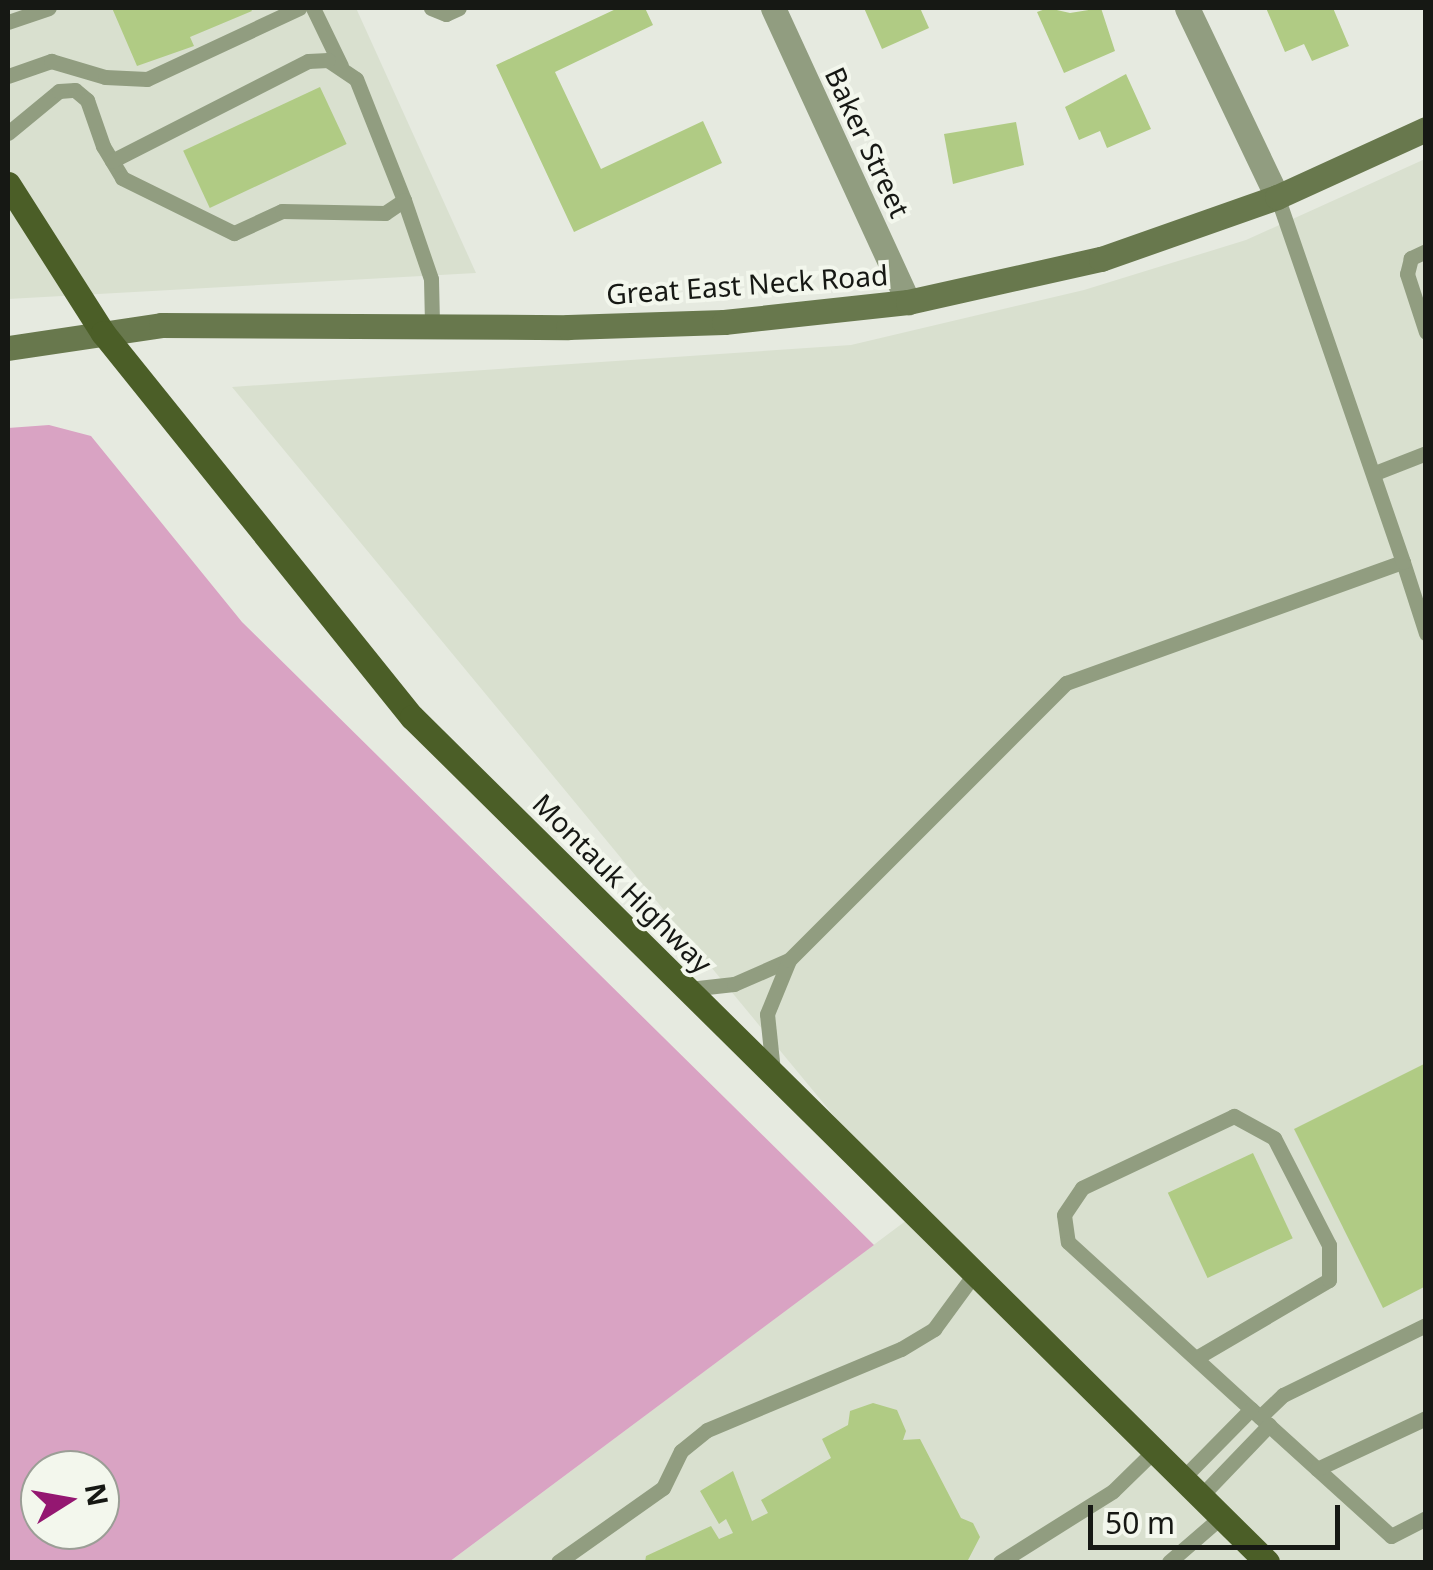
<!DOCTYPE html>
<style>
body{margin:0}
#map{position:relative;width:1433px;height:1570px;overflow:hidden;background:#e6eae0;font-family:"Noto Sans",sans-serif}
div>[style]{position:absolute}
[style*='--x']{left:calc(var(--x)*1px);top:calc(var(--y)*1px);width:calc(var(--w)*1px);rotate:calc(var(--a)*1deg)}
.built>*{inset:0;background:#d9e0cf}
.green>*{inset:0;background:#d9a3c3}
.building>*{inset:0;background:#b0cb84;transform-origin:0 0}
.lane>*{height:15px;margin:-7.5px;padding:0 7.5px;transform-origin:7.5px;border-radius:7.5px;background:#919d80}
.street>*{height:25px;margin:-12.5px;padding:0 12.5px;transform-origin:12.5px;border-radius:12.5px;background:#919d80}
.secondary>*{height:25px;margin:-12.5px;padding:0 12.5px;transform-origin:12.5px;border-radius:12.5px;background:#68784d}
.primary>*{height:25px;margin:-12.5px;padding:0 12.5px;transform-origin:12.5px;border-radius:12.5px;background:#4b5e27}
span{translate:-50% -50%;white-space:nowrap;text-align:center;line-height:1.15;-webkit-text-stroke:8px #f3f7ed;paint-order:stroke}
.street-label{font-size:28px;color:#161814}
.frame{position:absolute;inset:0;border:10px solid #161814;pointer-events:none}
.north{position:absolute;left:20px;top:1450px;width:100px;height:100px;box-sizing:border-box;background:#f3f7ed;border:2px solid #9b9e96;border-radius:50%;rotate:79deg;font-size:28px;font-weight:700;line-height:40px;text-align:center;color:#161814}
.north::after{content:'';display:block;margin:auto;width:35px;height:45px;background:#941771;clip-path:polygon(50% 0,100% 100%,50% 72%,0 100%)}
.scale{position:absolute;left:1088px;top:1505px;width:252px;height:45px;box-sizing:border-box;border:5px solid #161814;border-top:0;padding-left:12px;font-size:30px;line-height:35px;white-space:nowrap;color:#161814;-webkit-text-stroke:8px #f3f7ed;paint-order:stroke}
</style>
<div id="map">
<div class="built">
<i style="clip-path:polygon(8px 8px,356px 8px,476px 273px,8px 299px)"></i>
<i style="clip-path:polygon(1425px 159px,1425px 1562px,449px 1562px,915px 1214px,232px 387px,851px 345px,1084px 290px,1246px 240px)"></i>
</div>
<div class="green">
<i style="clip-path:polygon(evenodd,49px 425px,91px 436px,242px 622px,874px 1245px,449px 1562px,8px 1562px,8px 428px,49px 425px,40px 1470px,100px 1470px,100px 1530px,40px 1530px,40px 1470px)"></i>
</div>
<div class="building">
<i style="clip-path:polygon(112px 8px,250px 8px,252px 11px,190px 37px,194px 46px,137px 66px)"></i>
<i style="clip-path:polygon(618px 8px,645px 8px,653px 25px,555px 72px,601px 169px,703px 121px,722px 163px,574px 232px,496px 65px)"></i>
<i style="clip-path:polygon(864px 8px,920px 8px,929px 28px,882px 49px)"></i>
<i style="clip-path:polygon(1048px 8px,1070px 13px,1101px 8px,1115px 51px,1064px 73px,1037px 12px)"></i>
<i style="clip-path:polygon(1266px 8px,1333px 8px,1349px 46px,1312px 61px,1304px 44px,1285px 52px)"></i>
<i style="clip-path:polygon(1126px 74px,1151px 129px,1107px 148px,1100px 131px,1079px 140px,1065px 107px)"></i>
<i style="left:320px;top:87px;width:63px;height:151px;rotate:65deg"></i>
<i style="clip-path:polygon(1016px 122px,1024px 165px,953px 184px,944px 134px)"></i>
<i style="clip-path:polygon(1426px 1063px,1426px 1286px,1383px 1308px,1294px 1129px)"></i>
<i style="left:1253px;top:1153px;width:94px;height:94px;rotate:65deg"></i>
<i style="clip-path:polygon(873px 1403px,897px 1410px,906px 1431px,903px 1440px,920px 1439px,961px 1518px,973px 1523px,980px 1537px,967px 1562px,645px 1562px,646px 1556px,711px 1526px,719px 1539px,733px 1533px,726px 1519px,719px 1524px,700px 1491px,733px 1471px,752px 1521px,768px 1513px,761px 1500px,831px 1458px,822px 1439px,848px 1425px,850px 1411px)"></i>
</div>
<div class="lane">
<i style="--x:313;--y:8;--w:64;--a:64.2"></i>
<i style="--x:431;--y:8;--w:16;--a:22"></i>
<i style="--x:446;--y:14;--w:14;--a:-25"></i>
<i style="--x:8;--y:22;--w:43;--a:-18.9"></i>
<i style="--x:8;--y:76;--w:46;--a:-19.2"></i>
<i style="--x:51;--y:61;--w:56;--a:16.5"></i>
<i style="--x:105;--y:77;--w:42;--a:2.7"></i>
<i style="--x:147;--y:79;--w:168;--a:-25"></i>
<i style="--x:8;--y:133;--w:66;--a:-39.5"></i>
<i style="--x:59;--y:91;--w:16;--a:-4"></i>
<i style="--x:75;--y:90;--w:16;--a:40"></i>
<i style="--x:87;--y:100;--w:49;--a:70.8"></i>
<i style="--x:103;--y:146;--w:37;--a:59"></i>
<i style="--x:122;--y:178;--w:125;--a:26.2"></i>
<i style="--x:234;--y:233;--w:53;--a:-24.6"></i>
<i style="--x:282;--y:211;--w:103;--a:1.1"></i>
<i style="--x:385;--y:213;--w:23;--a:-34"></i>
<i style="--x:404;--y:200;--w:130;--a:-111.6"></i>
<i style="--x:356;--y:79;--w:34;--a:-146"></i>
<i style="--x:328;--y:60;--w:20;--a:177"></i>
<i style="--x:308;--y:61;--w:220;--a:153"></i>
<i style="--x:404;--y:200;--w:83;--a:71.1"></i>
<i style="--x:431;--y:279;--w:45;--a:88.7"></i>
<i style="--x:1426;--y:251;--w:17;--a:155"></i>
<i style="--x:1411;--y:258;--w:16;--a:104"></i>
<i style="--x:1407;--y:274;--w:61;--a:71.9"></i>
<i style="--x:1375;--y:473;--w:55;--a:-21.4"></i>
<i style="--x:1403;--y:562;--w:75;--a:72.1"></i>
<i style="--x:689;--y:989;--w:45;--a:-6.3"></i>
<i style="--x:734;--y:984;--w:60;--a:-23.6"></i>
<i style="--x:773;--y:1071;--w:57;--a:-96"></i>
<i style="--x:767;--y:1014;--w:58;--a:-67.8"></i>
<i style="--x:789;--y:960;--w:392;--a:-45"></i>
<i style="--x:1066;--y:683;--w:358;--a:-19.8"></i>
<i style="--x:1403;--y:562;--w:386;--a:-109"></i>
<i style="--x:1196;--y:1358;--w:154;--a:-30.4"></i>
<i style="--x:1329;--y:1280;--w:35;--a:-90"></i>
<i style="--x:1329;--y:1245;--w:120;--a:-117.2"></i>
<i style="--x:1274;--y:1138;--w:46;--a:-151.2"></i>
<i style="--x:1234;--y:1116;--w:168;--a:154.7"></i>
<i style="--x:1082;--y:1188;--w:32;--a:124"></i>
<i style="--x:1064;--y:1215;--w:27;--a:82"></i>
<i style="--x:1068;--y:1242;--w:248;--a:42.4"></i>
<i style="--x:1251;--y:1409;--w:189;--a:42.2"></i>
<i style="--x:1391;--y:1536;--w:39;--a:-27"></i>
<i style="--x:1260;--y:1417;--w:32;--a:-44"></i>
<i style="--x:1283;--y:1395;--w:159;--a:-26.1"></i>
<i style="--x:1317;--y:1469;--w:120;--a:-25.1"></i>
<i style="--x:1182;--y:1479;--w:98;--a:-45.4"></i>
<i style="--x:1200;--y:1497;--w:100;--a:-46.2"></i>
<i style="--x:558;--y:1562;--w:128;--a:-35.2"></i>
<i style="--x:663;--y:1488;--w:41;--a:-64.1"></i>
<i style="--x:681;--y:1451;--w:33;--a:-39"></i>
<i style="--x:707;--y:1430;--w:210;--a:-22.7"></i>
<i style="--x:901;--y:1349;--w:39;--a:-31"></i>
<i style="--x:934;--y:1329;--w:69;--a:-53.8"></i>
<i style="--x:1000;--y:1562;--w:133;--a:-32.1"></i>
<i style="--x:1113;--y:1491;--w:57;--a:-44.3"></i>
<i style="--x:1169;--y:1562;--w:69;--a:-40.9"></i>
</div>
<div class="street">
<i style="--x:773;--y:8;--w:324;--a:65.3"></i>
<i style="--x:1187;--y:8;--w:209;--a:64.5"></i>
</div>
<div class="secondary">
<i style="--x:8;--y:348;--w:155;--a:-8.5"></i>
<i style="--x:161;--y:325;--w:407;--a:0.3"></i>
<i style="--x:568;--y:327;--w:156;--a:-1.8"></i>
<i style="--x:724;--y:322;--w:185;--a:-6.2"></i>
<i style="--x:908;--y:302;--w:198;--a:-12.6"></i>
<i style="--x:1101;--y:259;--w:187;--a:-19.4"></i>
<i style="--x:1277;--y:197;--w:164;--a:-24.5"></i>
</div>
<div class="primary">
<i style="--x:8;--y:184;--w:177;--a:57.5"></i>
<i style="--x:103;--y:333;--w:493;--a:51.2"></i>
<i style="--x:412;--y:717;--w:1202;--a:44.66"></i>
</div>
<div class="street-label">
<span style="left:868px;top:142px;rotate:65deg">Baker Street</span>
<span style="left:747px;top:284px;rotate:-4deg">Great East Neck Road</span>
<span style="left:623px;top:883px;rotate:45deg">Montauk Highway</span>
</div>
<div class="frame"></div>
<div class="north">N</div>
<div class="scale">50 m</div>
</div>
